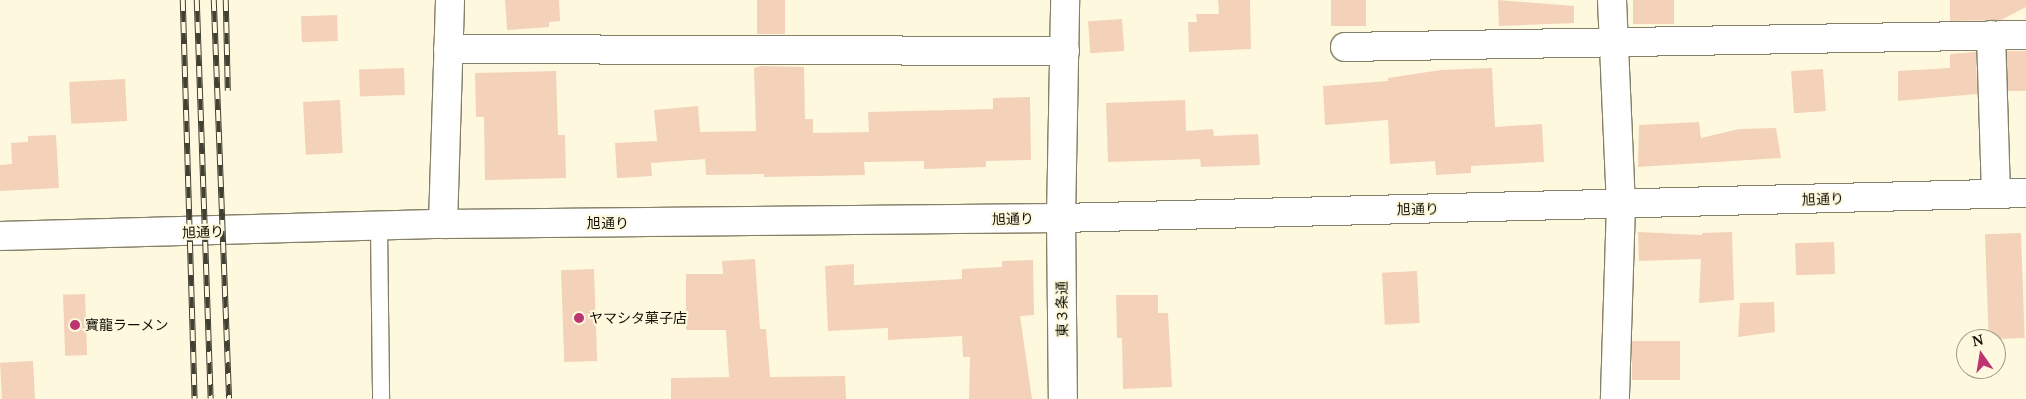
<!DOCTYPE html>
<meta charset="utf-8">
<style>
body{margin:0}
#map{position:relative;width:2026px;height:399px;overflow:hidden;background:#fef9de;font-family:"Noto Serif","Noto Sans JP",serif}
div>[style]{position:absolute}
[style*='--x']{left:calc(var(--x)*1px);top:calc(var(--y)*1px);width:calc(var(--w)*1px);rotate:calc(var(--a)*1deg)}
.building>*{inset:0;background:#f4d1b9;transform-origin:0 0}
.roads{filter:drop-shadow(1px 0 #858068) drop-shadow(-1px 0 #858068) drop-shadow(0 1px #858068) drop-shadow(0 -1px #858068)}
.service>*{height:16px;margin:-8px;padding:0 8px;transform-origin:8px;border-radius:8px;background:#fff}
.minor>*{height:28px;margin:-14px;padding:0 14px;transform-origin:14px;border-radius:14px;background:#fff}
.tertiary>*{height:28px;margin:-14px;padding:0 14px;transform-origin:14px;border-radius:14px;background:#fff}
.rail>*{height:5.5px;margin-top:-2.75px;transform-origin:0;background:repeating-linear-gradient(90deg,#fef9de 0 11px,#424033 0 22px);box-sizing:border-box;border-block:1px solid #424033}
.dots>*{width:14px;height:14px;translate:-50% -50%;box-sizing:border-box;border:2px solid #fef9de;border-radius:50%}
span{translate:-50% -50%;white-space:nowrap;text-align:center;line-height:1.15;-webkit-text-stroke:4px #fef9de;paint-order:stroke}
.street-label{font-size:14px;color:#110f06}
.poi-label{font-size:14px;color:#110f06}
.left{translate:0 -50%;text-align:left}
.north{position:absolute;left:1956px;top:329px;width:50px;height:50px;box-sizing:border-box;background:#fef9de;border:1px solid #9f9b88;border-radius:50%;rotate:347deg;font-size:14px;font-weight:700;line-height:20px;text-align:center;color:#110f06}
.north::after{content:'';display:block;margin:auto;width:18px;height:22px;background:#bc3471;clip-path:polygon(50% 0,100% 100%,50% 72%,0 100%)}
</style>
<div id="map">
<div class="building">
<i style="clip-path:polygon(505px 0,559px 0,560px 21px,549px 22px,549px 27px,507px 30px)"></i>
<i style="left:757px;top:0;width:28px;height:34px"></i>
<i style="clip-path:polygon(1218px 0,1250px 0,1251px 49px,1189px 52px,1188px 22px,1197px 22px,1196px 14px,1219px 14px)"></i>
<i style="left:1331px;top:0;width:35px;height:26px"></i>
<i style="clip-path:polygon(1498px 0,1574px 6px,1574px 23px,1499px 26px)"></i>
<i style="left:1633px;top:0;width:41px;height:24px"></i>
<i style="clip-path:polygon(1950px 0,2026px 0,2026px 7px,2001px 20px,1950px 21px)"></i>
<i style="left:337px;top:15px;width:26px;height:36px;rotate:88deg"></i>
<i style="left:1122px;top:19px;width:32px;height:34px;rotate:86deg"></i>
<i style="left:2007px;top:51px;width:19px;height:40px"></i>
<i style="clip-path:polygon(1976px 52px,1977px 94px,1898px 101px,1898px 71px,1950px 68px,1950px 54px)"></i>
<i style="clip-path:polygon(761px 66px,804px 67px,805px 119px,813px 119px,813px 133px,869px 132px,868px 112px,993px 109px,993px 98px,1030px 97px,1031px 160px,986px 161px,986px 167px,924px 169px,924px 161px,864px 162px,865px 175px,764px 177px,764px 174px,706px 175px,705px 159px,651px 163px,652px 176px,617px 178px,615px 143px,657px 141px,654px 110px,698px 106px,700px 132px,756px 131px,754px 68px)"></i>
<i style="left:404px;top:68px;width:27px;height:45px;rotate:88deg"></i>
<i style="clip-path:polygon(1492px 68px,1495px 127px,1542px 124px,1544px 162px,1471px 166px,1471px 173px,1436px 175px,1435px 161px,1390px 164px,1388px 120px,1325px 125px,1323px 86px,1388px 81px,1388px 78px,1441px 70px)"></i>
<i style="left:1823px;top:69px;width:42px;height:32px;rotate:86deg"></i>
<i style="clip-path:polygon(556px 71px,558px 135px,565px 135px,566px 178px,485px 180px,484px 117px,476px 117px,475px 73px)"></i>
<i style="left:125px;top:79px;width:42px;height:56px;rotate:87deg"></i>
<i style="left:340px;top:100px;width:53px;height:37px;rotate:87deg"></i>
<i style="clip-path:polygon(1185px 100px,1186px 131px,1213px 129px,1214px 136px,1258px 134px,1260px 165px,1201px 167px,1200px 159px,1108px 162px,1106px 103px)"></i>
<i style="clip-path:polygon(1699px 122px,1701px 138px,1739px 129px,1776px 128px,1781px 158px,1638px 167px,1639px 125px)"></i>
<i style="clip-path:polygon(56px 135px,59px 188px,0 191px,0 165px,12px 164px,11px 143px,28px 142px,28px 136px)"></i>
<i style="clip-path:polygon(1638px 232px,1702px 235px,1702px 233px,1732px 232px,1734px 300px,1699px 303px,1701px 259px,1639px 261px)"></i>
<i style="left:2021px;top:233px;width:105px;height:36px;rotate:88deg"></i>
<i style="left:1834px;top:242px;width:32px;height:39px;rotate:88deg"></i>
<i style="clip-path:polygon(755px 259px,760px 329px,766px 329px,770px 377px,845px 376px,846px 399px,671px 399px,671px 378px,729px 377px,726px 330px,686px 330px,686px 274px,723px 274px,722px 261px)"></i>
<i style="clip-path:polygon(1033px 260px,1034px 315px,1020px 316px,1032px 399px,969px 399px,970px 357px,963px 357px,962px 336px,888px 340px,888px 328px,828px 331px,825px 266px,854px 264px,854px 285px,962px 279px,962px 269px,1002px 267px,1002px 261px)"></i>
<i style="left:594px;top:269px;width:92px;height:33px;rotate:88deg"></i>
<i style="left:1417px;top:271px;width:52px;height:35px;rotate:87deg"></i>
<i style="left:85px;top:294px;width:61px;height:22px;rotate:88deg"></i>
<i style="clip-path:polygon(1116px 295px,1158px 295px,1158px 313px,1168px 313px,1172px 387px,1123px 389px,1122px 338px,1117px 338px)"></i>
<i style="clip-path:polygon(1774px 302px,1775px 332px,1738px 337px,1740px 303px)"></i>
<i style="left:1680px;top:341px;width:39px;height:48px;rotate:90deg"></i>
<i style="left:33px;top:361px;width:38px;height:33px;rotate:87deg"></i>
</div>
<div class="roads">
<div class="service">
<i style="--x:379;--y:227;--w:172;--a:89.3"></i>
</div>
<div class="minor">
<i style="--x:1612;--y:0;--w:204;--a:87.5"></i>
<i style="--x:1621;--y:204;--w:195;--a:91.8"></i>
<i style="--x:1991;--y:35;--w:159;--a:88.2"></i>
<i style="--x:1345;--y:47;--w:681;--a:-1.01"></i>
<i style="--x:448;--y:49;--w:617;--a:0.19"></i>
<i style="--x:1061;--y:218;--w:218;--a:-88.9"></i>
<i style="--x:443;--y:224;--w:224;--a:-88.2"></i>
</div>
<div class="tertiary">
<i style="--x:1061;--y:218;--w:181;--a:89.4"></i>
<i style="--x:0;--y:236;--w:443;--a:-1.6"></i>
<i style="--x:443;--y:224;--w:618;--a:-0.56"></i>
<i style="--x:1061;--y:218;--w:965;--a:-1.48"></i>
</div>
</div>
<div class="rail">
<i style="--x:183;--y:0;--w:399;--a:88.3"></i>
<i style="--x:197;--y:0;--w:399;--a:88"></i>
<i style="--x:214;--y:0;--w:399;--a:87.8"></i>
<i style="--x:226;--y:0;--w:91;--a:88.7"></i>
</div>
<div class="dots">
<i style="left:579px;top:318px;background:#bc3471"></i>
<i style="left:75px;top:325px;background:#bc3471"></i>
</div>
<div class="street-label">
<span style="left:1823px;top:199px;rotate:-2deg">旭通り</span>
<span style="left:1418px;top:209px;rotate:-1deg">旭通り</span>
<span style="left:1013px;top:219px;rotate:-1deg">旭通り</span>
<span style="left:608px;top:223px">旭通り</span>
<span style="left:203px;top:232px;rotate:-2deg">旭通り</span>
<span style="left:1062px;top:309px;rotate:-91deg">東３条通</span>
</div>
<div class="poi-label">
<span class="left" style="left:589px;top:318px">ヤマシタ菓子店</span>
<span class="left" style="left:85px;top:325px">寶龍ラーメン</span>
</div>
<div class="north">N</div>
</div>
